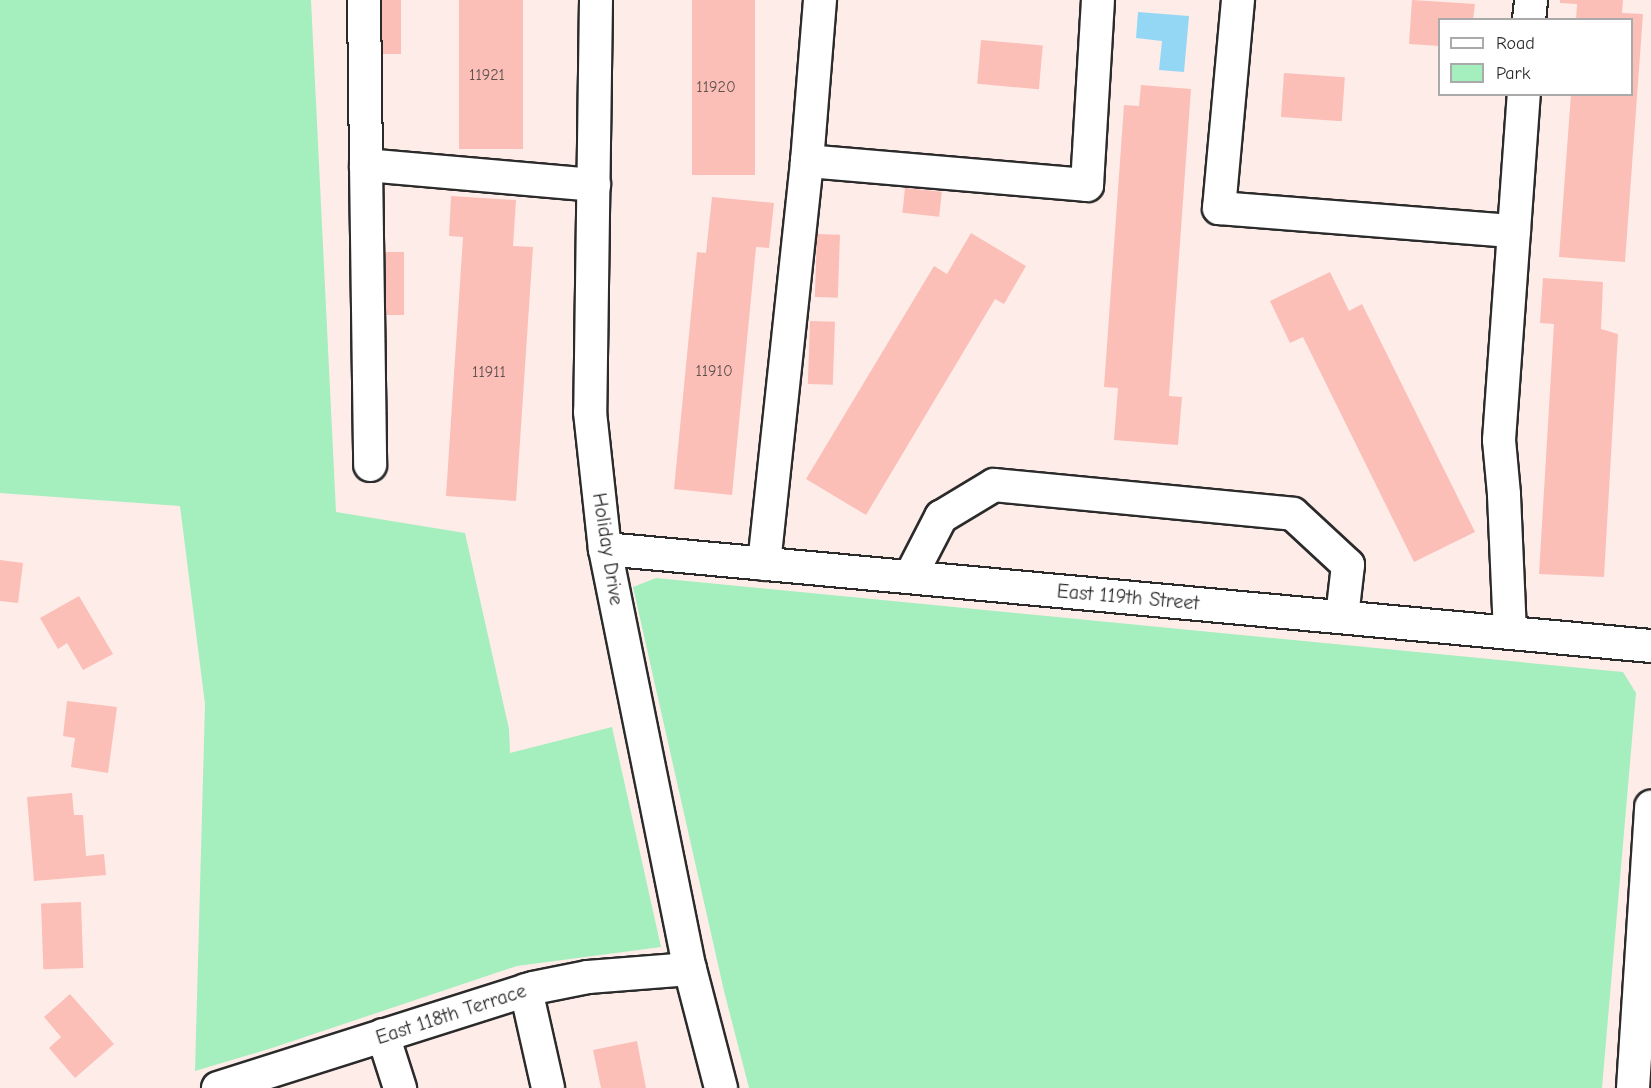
<!DOCTYPE html>
<style>
body{margin:0}
#map{position:relative;width:1651px;height:1088px;overflow:hidden;background:#feece9;font-family:"Comic Neue",sans-serif}
div>[style]{position:absolute}
[style*='--x']{left:calc(var(--x)*1px);top:calc(var(--y)*1px);width:calc(var(--w)*1px);rotate:calc(var(--a)*1deg)}
.green>*{inset:0;background:#a5eebd}
.water>*{inset:0;background:#93d7f5}
.building>*{inset:0;background:#fbbfb7;transform-origin:0 0}
.roads{filter:drop-shadow(2px 0 #2b2b2b) drop-shadow(-2px 0 #2b2b2b) drop-shadow(0 2px #2b2b2b) drop-shadow(0 -2px #2b2b2b)}
.minor>*{height:32px;margin:-16px;padding:0 16px;transform-origin:16px;border-radius:16px;background:#fff}
span{translate:-50% -50%;white-space:nowrap;text-align:center;line-height:1.15;-webkit-text-stroke:4.5px #fff;paint-order:stroke}
.number-label{font-size:16px;color:#5f504e}
.number-label span{-webkit-text-stroke-width:0}
.street-label{font-size:20px;color:#2b2b2b}
.legend{position:absolute;left:1438px;top:18px;width:195px;height:78px;box-sizing:border-box;background:#fff;border:2px solid #aaa;margin:0;padding:8px 10px;list-style:none;font-size:18px;color:#2b2b2b}
.legend li{display:flex;align-items:center;gap:12px;height:30px}
.legend b{width:30px;border:2px solid #aaa}
</style>
<div id="map">
<div class="green">
<i style="clip-path:polygon(0 0,311px 0,336px 512px,465px 533px,509px 729px,510px 753px,612px 727px,661px 947px,517px 966px,272px 1048px,195px 1071px,205px 704px,180px 506px,0 493px)"></i>
<i style="clip-path:polygon(656px 578px,1623px 672px,1636px 693px,1602px 1088px,749px 1088px,724px 991px,633px 587px)"></i>
</div>
<div class="water">
<i style="clip-path:polygon(1138px 12px,1189px 16px,1184px 72px,1159px 70px,1162px 41px,1136px 38px)"></i>
</div>
<div class="building">
<i style="left:375px;top:0;width:26px;height:54px"></i>
<i style="left:459px;top:0;width:64px;height:149px"></i>
<i style="left:692px;top:0;width:63px;height:175px"></i>
<i style="clip-path:polygon(1412px 0,1475px 4px,1473px 20px,1440px 20px,1440px 46px,1409px 44px)"></i>
<i style="clip-path:polygon(1560px 0,1623px 0,1622px 13px,1643px 14px,1625px 262px,1559px 257px,1571px 94px,1632px 94px,1632px 20px,1576px 20px,1577px 4px,1560px 3px)"></i>
<i style="left:981px;top:40px;width:62px;height:44px;rotate:5deg"></i>
<i style="left:1284px;top:73px;width:61px;height:44px;rotate:4deg"></i>
<i style="clip-path:polygon(1141px 85px,1191px 89px,1169px 396px,1182px 397px,1178px 445px,1114px 440px,1118px 388px,1104px 387px,1124px 105px,1139px 106px)"></i>
<i style="left:905px;top:188px;width:37px;height:25px;rotate:6deg"></i>
<i style="clip-path:polygon(451px 196px,516px 200px,513px 246px,533px 247px,516px 501px,446px 496px,463px 237px,449px 236px)"></i>
<i style="clip-path:polygon(712px 197px,774px 203px,769px 248px,756px 247px,732px 495px,674px 489px,697px 252px,706px 253px)"></i>
<i style="clip-path:polygon(971px 233px,1026px 266px,1004px 304px,995px 299px,866px 515px,806px 479px,934px 266px,947px 274px)"></i>
<i style="left:817px;top:234px;width:23px;height:63px;rotate:2deg"></i>
<i style="left:377px;top:252px;width:27px;height:63px"></i>
<i style="clip-path:polygon(1330px 272px,1349px 311px,1362px 304px,1475px 532px,1414px 562px,1303px 337px,1290px 343px,1270px 301px)"></i>
<i style="clip-path:polygon(1543px 278px,1603px 282px,1601px 329px,1618px 334px,1604px 577px,1539px 574px,1554px 324px,1540px 323px)"></i>
<i style="left:810px;top:321px;width:25px;height:63px;rotate:2deg"></i>
<i style="clip-path:polygon(0 560px,23px 563px,18px 603px,0 601px)"></i>
<i style="clip-path:polygon(79px 596px,113px 654px,83px 670px,67px 643px,58px 649px,40px 618px)"></i>
<i style="clip-path:polygon(67px 701px,117px 707px,108px 773px,71px 767px,75px 738px,63px 736px)"></i>
<i style="clip-path:polygon(72px 793px,74px 815px,83px 815px,86px 856px,104px 854px,106px 875px,34px 881px,27px 797px)"></i>
<i style="left:81px;top:902px;width:66px;height:40px;rotate:88deg"></i>
<i style="clip-path:polygon(70px 994px,114px 1044px,75px 1078px,49px 1048px,61px 1037px,44px 1017px)"></i>
<i style="clip-path:polygon(637px 1041px,646px 1088px,601px 1088px,593px 1050px)"></i>
</div>
<div class="roads">
<div class="minor">
<i style="--x:364;--y:0;--w:165;--a:89.3"></i>
<i style="--x:366;--y:165;--w:229;--a:5"></i>
<i style="--x:596;--y:0;--w:412;--a:90.8"></i>
<i style="--x:590;--y:412;--w:138;--a:83.8"></i>
<i style="--x:605;--y:549;--w:429;--a:78.6"></i>
<i style="--x:690;--y:969;--w:123;--a:75.4"></i>
<i style="--x:820;--y:0;--w:162;--a:94.6"></i>
<i style="--x:807;--y:161;--w:281;--a:4.9"></i>
<i style="--x:1087;--y:185;--w:185;--a:-86.6"></i>
<i style="--x:1238;--y:0;--w:209;--a:95.2"></i>
<i style="--x:1219;--y:208;--w:296;--a:4.5"></i>
<i style="--x:1529;--y:20;--w:20;--a:-84"></i>
<i style="--x:366;--y:165;--w:300;--a:89.2"></i>
<i style="--x:605;--y:549;--w:1050;--a:5.3"></i>
<i style="--x:764;--y:564;--w:405;--a:-83.9"></i>
<i style="--x:910;--y:577;--w:68;--a:-62.7"></i>
<i style="--x:941;--y:517;--w:62;--a:-31.1"></i>
<i style="--x:994;--y:485;--w:300;--a:5.5"></i>
<i style="--x:1293;--y:514;--w:75;--a:42.8"></i>
<i style="--x:1348;--y:565;--w:52;--a:96.6"></i>
<i style="--x:1510;--y:633;--w:139;--a:-92.5"></i>
<i style="--x:1504;--y:494;--w:54;--a:-95.3"></i>
<i style="--x:1499;--y:440;--w:347;--a:-85.9"></i>
<i style="--x:526;--y:990;--w:100;--a:77.3"></i>
<i style="--x:383;--y:1035;--w:56;--a:72.2"></i>
<i style="--x:218;--y:1088;--w:330;--a:-17.6"></i>
<i style="--x:533;--y:988;--w:56;--a:-11.3"></i>
<i style="--x:588;--y:977;--w:102;--a:-4.5"></i>
<i style="--x:1633;--y:1088;--w:282;--a:-86.3"></i>
</div>
</div>
<div class="number-label">
<span style="left:487px;top:75px">11921</span>
<span style="left:716px;top:87px">11920</span>
<span style="left:714px;top:371px">11910</span>
<span style="left:489px;top:372px">11911</span>
</div>
<div class="street-label">
<span style="left:608px;top:549px;rotate:81deg">Holiday Drive</span>
<span style="left:1128px;top:597px;rotate:5deg">East 119th Street</span>
<span style="left:451px;top:1014px;rotate:-18deg">East 118th Terrace</span>
</div>
<ul class="legend">
<li><b style="height:8px;background:#fff"></b>Road</li>
<li><b style="height:16px;background:#a5eebd"></b>Park</li>
</ul>
</div>
